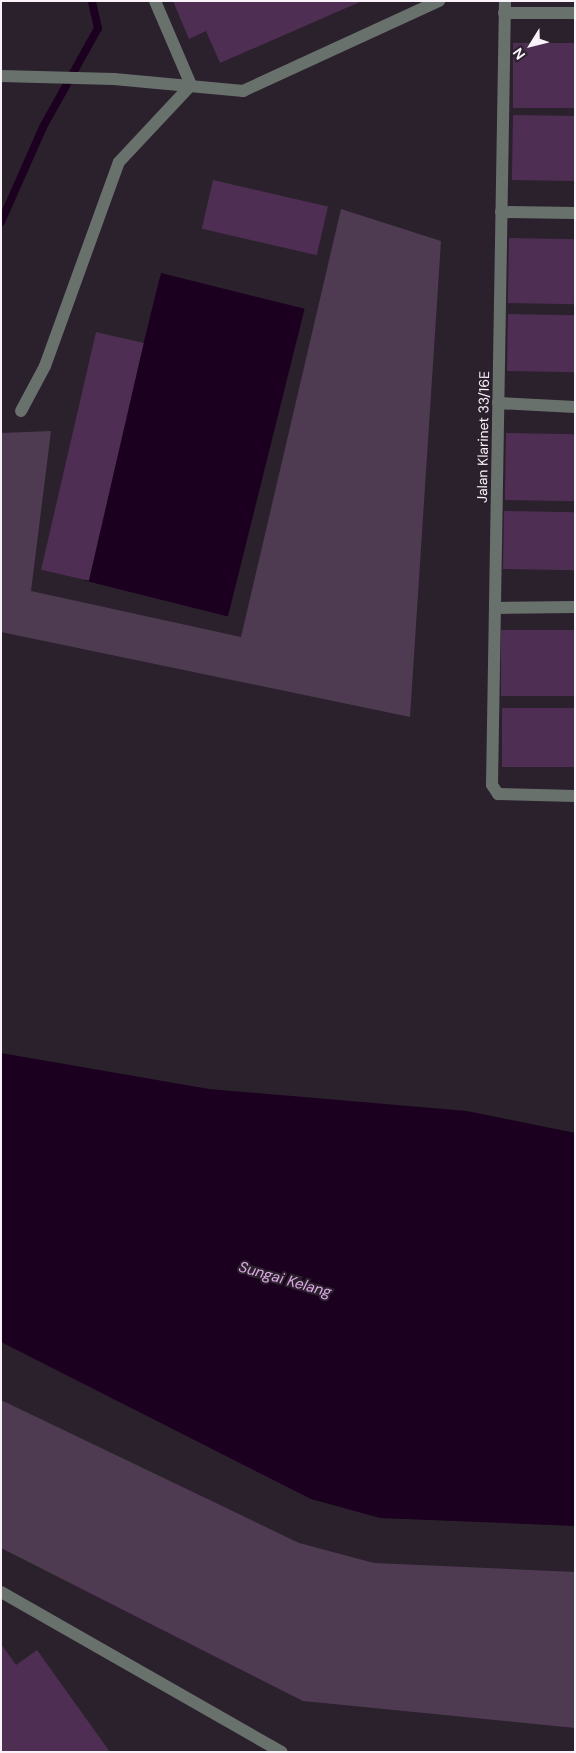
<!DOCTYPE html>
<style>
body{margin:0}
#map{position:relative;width:576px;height:1753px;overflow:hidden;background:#2b212c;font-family:"DM Sans",sans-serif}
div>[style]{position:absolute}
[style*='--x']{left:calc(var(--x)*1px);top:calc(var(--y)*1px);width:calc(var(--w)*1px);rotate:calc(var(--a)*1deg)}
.green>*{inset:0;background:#4e3a51}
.water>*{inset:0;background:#1b011f;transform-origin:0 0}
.stream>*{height:8px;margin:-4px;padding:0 4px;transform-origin:4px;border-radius:4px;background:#1b011f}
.building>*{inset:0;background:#4e2e53;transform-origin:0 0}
.minor>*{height:12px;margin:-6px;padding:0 6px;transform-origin:6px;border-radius:6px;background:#69716d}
span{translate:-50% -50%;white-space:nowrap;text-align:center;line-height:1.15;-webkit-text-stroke:4px #2b212c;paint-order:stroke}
.street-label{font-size:14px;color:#f9f2f9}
.water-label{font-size:15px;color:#dea9e7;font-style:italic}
.frame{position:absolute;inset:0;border:2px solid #f9f2f9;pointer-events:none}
.north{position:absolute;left:506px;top:20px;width:50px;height:50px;-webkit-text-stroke:4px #2b212c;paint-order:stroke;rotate:234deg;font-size:14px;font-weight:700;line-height:20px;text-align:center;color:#f9f2f9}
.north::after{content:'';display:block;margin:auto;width:18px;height:22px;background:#f9f2f9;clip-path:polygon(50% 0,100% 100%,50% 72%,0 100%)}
</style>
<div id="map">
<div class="green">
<i style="clip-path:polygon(341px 209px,441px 241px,410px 717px,1px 632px,1px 433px,51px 431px,31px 591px,241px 637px)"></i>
<i style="clip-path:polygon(1px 1400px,299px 1543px,374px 1563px,575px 1572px,575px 1728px,303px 1701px,1px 1548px)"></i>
</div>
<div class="water">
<i style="left:161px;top:273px;width:148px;height:317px;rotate:14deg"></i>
<i style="clip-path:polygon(1px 1053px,209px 1089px,467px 1111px,575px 1133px,575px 1526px,380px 1518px,311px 1499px,1px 1342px)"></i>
</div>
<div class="stream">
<i style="--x:1;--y:222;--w:104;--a:-66.1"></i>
<i style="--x:43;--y:127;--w:113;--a:-60.9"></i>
<i style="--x:98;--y:28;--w:28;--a:-103"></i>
</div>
<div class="building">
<i style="clip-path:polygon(173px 1px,362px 1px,220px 63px,206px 31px,189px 39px)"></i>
<i style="left:513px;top:43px;width:62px;height:65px"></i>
<i style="left:513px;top:115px;width:62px;height:65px;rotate:1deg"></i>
<i style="left:213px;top:180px;width:118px;height:50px;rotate:13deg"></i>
<i style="left:509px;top:238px;width:66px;height:65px;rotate:1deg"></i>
<i style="left:508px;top:314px;width:67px;height:57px;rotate:1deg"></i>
<i style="left:96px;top:332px;width:49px;height:244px;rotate:13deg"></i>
<i style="left:506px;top:433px;width:69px;height:67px;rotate:1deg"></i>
<i style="left:504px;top:511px;width:71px;height:58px;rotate:1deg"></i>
<i style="left:501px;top:630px;width:74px;height:66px"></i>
<i style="left:502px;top:708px;width:73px;height:59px"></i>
<i style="clip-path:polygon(1px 1644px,16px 1665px,37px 1650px,110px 1752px,1px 1752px)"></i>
</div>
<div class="minor">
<i style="--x:505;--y:1;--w:784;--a:90.95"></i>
<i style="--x:492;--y:785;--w:11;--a:56"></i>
<i style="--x:498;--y:794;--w:77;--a:1.5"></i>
<i style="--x:504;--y:13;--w:71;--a:0"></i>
<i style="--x:1;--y:76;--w:113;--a:1.5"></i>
<i style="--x:114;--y:79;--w:130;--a:5.3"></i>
<i style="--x:243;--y:91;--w:216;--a:-24.7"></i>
<i style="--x:501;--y:212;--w:74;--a:0.8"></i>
<i style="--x:498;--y:403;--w:77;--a:3"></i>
<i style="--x:21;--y:411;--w:51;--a:-61.9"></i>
<i style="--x:45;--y:366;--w:217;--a:-70.1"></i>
<i style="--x:119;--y:162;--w:105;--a:-46.9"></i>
<i style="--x:191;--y:85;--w:91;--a:-113.2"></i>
<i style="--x:495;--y:608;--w:80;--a:-0.7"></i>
<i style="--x:1;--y:1592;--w:323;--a:29.7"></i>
</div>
<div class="street-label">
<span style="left:483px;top:437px;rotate:-89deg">Jalan Klarinet 33/16E</span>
</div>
<div class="water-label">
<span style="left:285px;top:1280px;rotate:16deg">Sungai Kelang</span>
</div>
<div class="frame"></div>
<div class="north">N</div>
</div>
